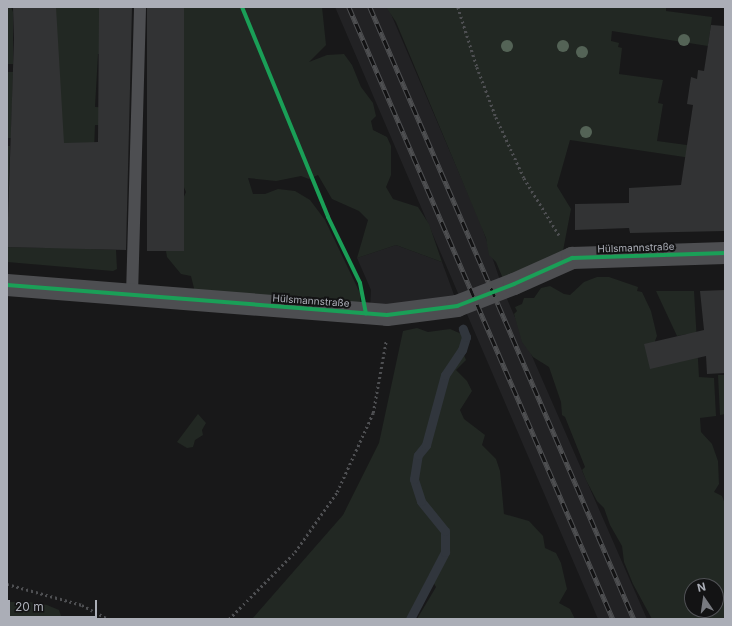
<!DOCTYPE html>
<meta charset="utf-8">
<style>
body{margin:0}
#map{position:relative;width:732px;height:626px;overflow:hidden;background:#181819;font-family:Inter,sans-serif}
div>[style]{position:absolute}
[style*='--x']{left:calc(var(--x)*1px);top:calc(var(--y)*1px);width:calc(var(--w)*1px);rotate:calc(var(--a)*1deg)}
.built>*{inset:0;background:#222224}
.green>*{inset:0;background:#222823}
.stream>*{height:9px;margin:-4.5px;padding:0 4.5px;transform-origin:4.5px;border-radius:4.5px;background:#31363d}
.building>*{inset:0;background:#323334;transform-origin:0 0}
.path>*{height:2.5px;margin-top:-1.25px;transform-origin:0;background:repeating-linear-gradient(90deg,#4e4f52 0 2px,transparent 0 5px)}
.lane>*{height:12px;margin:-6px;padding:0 6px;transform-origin:6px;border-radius:6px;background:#4d4e51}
.street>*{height:22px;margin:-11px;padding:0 11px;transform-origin:11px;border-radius:11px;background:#4d4e51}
.rail>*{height:4.5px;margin-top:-2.25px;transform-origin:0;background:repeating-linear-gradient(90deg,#131314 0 9px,#4e4f51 0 18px);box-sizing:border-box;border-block:1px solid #4e4f51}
.cycleway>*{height:4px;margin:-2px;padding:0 2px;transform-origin:2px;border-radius:2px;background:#1a9f57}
.trees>*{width:12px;height:12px;margin:-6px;border-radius:50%;background:#546356}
span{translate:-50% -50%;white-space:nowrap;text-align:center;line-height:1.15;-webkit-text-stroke:4px #131314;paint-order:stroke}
.street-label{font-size:10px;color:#abaeb7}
.frame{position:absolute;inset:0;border:8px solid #abaeb7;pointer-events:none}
.north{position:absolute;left:684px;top:578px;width:40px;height:40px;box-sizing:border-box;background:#131314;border:1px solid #505155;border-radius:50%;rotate:347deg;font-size:11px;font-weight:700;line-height:16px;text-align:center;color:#abaeb7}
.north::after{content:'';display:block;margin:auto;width:14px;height:18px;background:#787a80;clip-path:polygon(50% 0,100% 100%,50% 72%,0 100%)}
.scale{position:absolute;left:8px;top:600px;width:89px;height:18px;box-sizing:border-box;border:2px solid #abaeb7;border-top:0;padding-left:5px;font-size:12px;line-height:14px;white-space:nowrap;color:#abaeb7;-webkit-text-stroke:3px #131314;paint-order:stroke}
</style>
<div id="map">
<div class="built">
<i style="clip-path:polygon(335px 7px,388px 7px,481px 224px,504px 292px,647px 619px,598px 619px)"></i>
<i style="clip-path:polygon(396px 245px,442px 262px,457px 303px,370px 309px,371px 290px,357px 258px)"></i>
</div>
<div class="green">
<i style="clip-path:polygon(7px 7px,11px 7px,13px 12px,13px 64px,7px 64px)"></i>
<i style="clip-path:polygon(56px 7px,99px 7px,99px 35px,125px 36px,125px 55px,98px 54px,95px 107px,122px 108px,121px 126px,95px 125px,90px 249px,116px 250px,117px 269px,113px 271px,7px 262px,7px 247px,48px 248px,54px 110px)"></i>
<i style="clip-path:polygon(184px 7px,322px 7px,326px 45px,309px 62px,327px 55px,344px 54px,352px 65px,361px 87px,373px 103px,376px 116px,371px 121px,373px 130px,387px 137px,391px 146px,391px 175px,386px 187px,393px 199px,418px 207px,429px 224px,442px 262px,396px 245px,357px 258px,368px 220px,359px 211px,332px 199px,318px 175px,309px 179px,301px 176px,276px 181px,248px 178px,253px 194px,265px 194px,278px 189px,295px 191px,310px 200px,325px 220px,360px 293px,360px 309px,196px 296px,191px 276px,181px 274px,167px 257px,162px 227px,165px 210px,182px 201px,186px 192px,180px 178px,168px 126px,180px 119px,183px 114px,176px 107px,174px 75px,182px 66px,183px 54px,156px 52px,157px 36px,184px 36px)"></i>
<i style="clip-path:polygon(386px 7px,666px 7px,666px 11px,712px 17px,708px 46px,612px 31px,611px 41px,619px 43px,618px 47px,622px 48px,619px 74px,663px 80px,658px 103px,663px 104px,657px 141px,694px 146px,691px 158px,570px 140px,557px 186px,571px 209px,562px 256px,504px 281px,496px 262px,489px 255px,486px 238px,396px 22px)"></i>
<i style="clip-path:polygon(7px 72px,13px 72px,11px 138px,7px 138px)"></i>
<i style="clip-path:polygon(7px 146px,10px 146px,8px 203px,7px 203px)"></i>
<i style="clip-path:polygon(evenodd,597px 277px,609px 277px,638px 287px,637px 291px,642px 292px,651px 311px,657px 336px,655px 341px,660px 351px,693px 358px,687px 334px,677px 336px,656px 291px,694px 291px,699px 377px,714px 378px,716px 416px,700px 418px,701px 432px,712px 444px,718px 461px,719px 484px,714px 492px,722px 496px,725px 504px,725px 619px,652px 619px,633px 584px,624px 562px,622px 546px,610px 525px,604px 508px,597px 501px,586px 480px,582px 470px,585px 467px,565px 417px,562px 415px,561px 402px,549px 367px,533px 357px,522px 342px,514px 314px,517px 311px,515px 307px,522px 304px,524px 298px,534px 298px,541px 288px,550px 286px,564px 294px,570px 295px,584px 282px,597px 277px,692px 586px,716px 586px,716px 610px,692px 610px,692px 586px)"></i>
<i style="clip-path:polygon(417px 328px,428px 332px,450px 329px,464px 335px,467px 341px,461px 348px,466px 360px,456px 370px,467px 381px,472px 391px,460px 410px,464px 419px,485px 435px,482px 445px,496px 459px,500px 471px,504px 514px,529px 521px,543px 536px,545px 548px,556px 553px,561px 563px,567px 589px,559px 603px,570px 609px,575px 619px,417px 619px,436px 587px,429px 575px,407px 619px,252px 619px,343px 515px,379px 443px,403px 331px)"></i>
<i style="clip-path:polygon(718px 375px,725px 375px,725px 414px,720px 415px)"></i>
<i style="clip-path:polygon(198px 414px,206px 423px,202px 430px,203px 435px,195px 440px,193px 447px,187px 448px,177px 442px)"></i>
<i style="clip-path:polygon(7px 602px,29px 602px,47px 605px,59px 610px,62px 619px,7px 619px)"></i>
</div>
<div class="stream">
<i style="--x:410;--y:619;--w:76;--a:-62.4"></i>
<i style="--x:445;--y:552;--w:21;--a:-90"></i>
<i style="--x:445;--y:531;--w:38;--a:-129"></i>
<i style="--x:421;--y:501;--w:23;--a:-108"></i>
<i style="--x:414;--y:479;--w:24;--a:-81"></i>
<i style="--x:418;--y:455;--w:13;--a:-51"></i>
<i style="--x:426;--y:445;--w:73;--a:-74.8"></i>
<i style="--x:445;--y:375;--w:30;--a:-56"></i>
<i style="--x:462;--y:350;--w:14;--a:-73"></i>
<i style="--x:466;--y:337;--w:9;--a:-111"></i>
</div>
<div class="building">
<i style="clip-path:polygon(13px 7px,56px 7px,64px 143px,98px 142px,99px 7px,132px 7px,126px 250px,7px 247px,14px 39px)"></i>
<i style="left:147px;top:7px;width:37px;height:244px"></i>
<i style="clip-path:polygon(711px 25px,725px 26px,725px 231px,630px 233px,629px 228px,575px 230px,575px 204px,629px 203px,629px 188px,681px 185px,693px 105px,687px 104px,691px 77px,697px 79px,698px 70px,704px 71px)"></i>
<i style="clip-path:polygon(725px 290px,725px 373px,707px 374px,706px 356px,650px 369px,644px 344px,704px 330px,700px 291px)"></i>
</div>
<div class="path">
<i style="--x:458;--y:7;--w:63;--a:72.4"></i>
<i style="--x:477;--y:67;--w:53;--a:69.2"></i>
<i style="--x:496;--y:117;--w:67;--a:65.3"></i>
<i style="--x:524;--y:178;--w:67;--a:58.4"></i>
<i style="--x:7;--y:584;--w:78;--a:15.6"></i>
<i style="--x:82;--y:605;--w:30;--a:28"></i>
<i style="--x:229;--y:619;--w:94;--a:-45.4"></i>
<i style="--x:295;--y:552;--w:73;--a:-55"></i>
<i style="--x:337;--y:492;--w:87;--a:-65.5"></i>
<i style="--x:373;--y:413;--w:73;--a:-79.8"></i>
</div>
<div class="lane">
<i style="--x:132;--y:295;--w:288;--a:-88.4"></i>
</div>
<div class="street">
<i style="--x:7;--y:285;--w:381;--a:4.5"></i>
<i style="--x:387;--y:315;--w:71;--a:-7.3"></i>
<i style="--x:457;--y:306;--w:61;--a:-21.1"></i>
<i style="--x:514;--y:284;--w:64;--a:-24.1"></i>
<i style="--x:572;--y:258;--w:153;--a:-1.9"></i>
</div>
<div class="rail">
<i style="--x:349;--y:7;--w:667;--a:66.67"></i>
<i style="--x:370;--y:7;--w:667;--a:66.67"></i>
</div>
<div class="cycleway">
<i style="--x:242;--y:7;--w:227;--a:67.7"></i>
<i style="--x:328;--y:217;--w:73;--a:64.1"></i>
<i style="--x:360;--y:283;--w:31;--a:79"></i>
<i style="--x:7;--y:285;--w:381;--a:4.5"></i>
<i style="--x:387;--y:315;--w:71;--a:-7.3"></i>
<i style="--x:457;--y:306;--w:61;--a:-21.1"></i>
<i style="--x:514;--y:284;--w:64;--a:-24.1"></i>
<i style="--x:572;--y:258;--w:153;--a:-1.9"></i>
</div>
<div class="trees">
<i style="left:684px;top:40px"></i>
<i style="left:507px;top:46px"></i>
<i style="left:563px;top:46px"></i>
<i style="left:582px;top:52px"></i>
<i style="left:586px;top:132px"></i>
</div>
<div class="street-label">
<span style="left:636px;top:248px;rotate:-2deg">Hülsmannstraße</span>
<span style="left:311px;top:301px;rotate:4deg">Hülsmannstraße</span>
</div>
<div class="frame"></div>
<div class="north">N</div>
<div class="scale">20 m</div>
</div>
